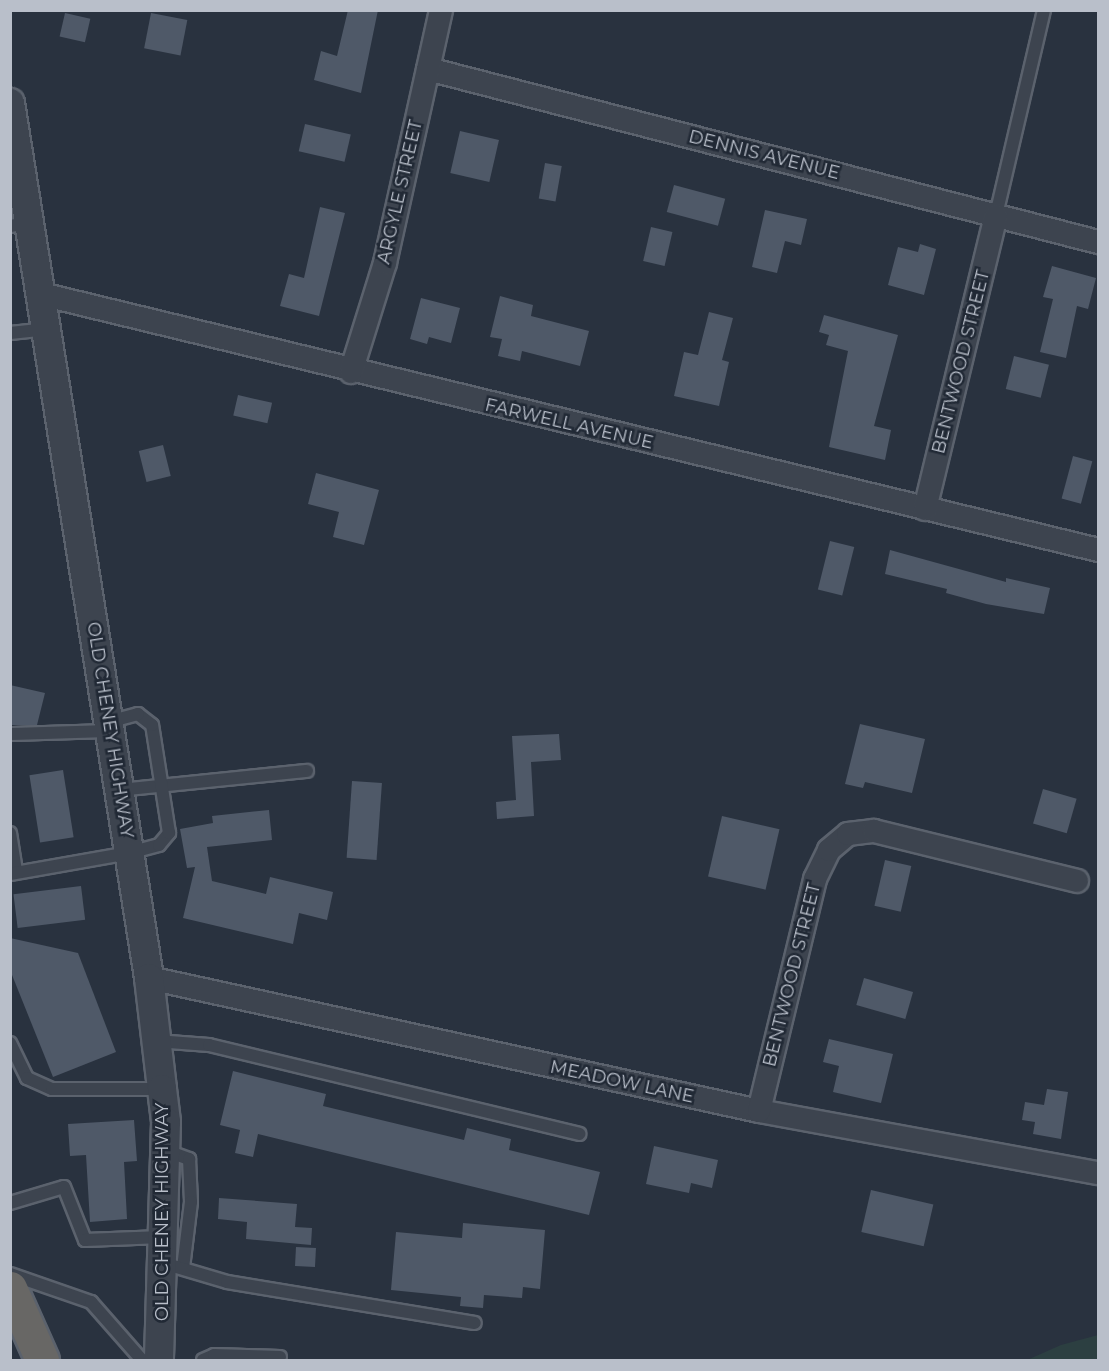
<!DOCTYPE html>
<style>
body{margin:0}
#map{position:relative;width:1109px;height:1371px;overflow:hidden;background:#29323f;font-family:Montserrat,sans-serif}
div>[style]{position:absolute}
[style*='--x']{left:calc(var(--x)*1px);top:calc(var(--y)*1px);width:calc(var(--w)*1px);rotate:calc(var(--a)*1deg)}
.green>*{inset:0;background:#2c3f41}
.building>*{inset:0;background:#4f5968;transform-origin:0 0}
.roads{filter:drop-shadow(2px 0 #5b626d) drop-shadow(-2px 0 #5b626d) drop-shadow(0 2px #5b626d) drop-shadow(0 -2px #5b626d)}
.service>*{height:12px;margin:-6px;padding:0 6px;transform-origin:6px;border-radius:6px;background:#3d444f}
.minor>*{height:22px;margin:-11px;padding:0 11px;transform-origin:11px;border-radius:11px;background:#3d444f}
.tertiary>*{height:28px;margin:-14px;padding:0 14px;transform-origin:14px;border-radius:14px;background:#3d444f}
.trunk>*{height:33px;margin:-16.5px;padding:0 16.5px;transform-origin:16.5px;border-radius:16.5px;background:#686765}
span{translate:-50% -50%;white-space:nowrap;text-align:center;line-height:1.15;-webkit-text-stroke:5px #212935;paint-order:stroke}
.street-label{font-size:18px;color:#b9bfca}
.frame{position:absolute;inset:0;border:12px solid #b9bfca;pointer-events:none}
</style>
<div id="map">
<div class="green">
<i style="clip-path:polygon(1098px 1335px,1098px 1360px,1027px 1360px,1061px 1345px)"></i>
</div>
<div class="building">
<i style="clip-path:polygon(348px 10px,378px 10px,361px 93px,314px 80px,321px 51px,337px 56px)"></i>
<i style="left:65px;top:13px;width:26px;height:24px;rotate:13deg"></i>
<i style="left:151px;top:13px;width:37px;height:36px;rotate:11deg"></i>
<i style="left:305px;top:124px;width:47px;height:28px;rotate:13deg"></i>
<i style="left:460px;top:131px;width:40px;height:43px;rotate:13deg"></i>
<i style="left:545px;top:163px;width:17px;height:36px;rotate:10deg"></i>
<i style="left:674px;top:185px;width:53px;height:28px;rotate:15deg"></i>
<i style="clip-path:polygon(320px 207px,345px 213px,319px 316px,280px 306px,289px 274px,304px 278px)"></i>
<i style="clip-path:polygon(765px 210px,807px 219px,801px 245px,785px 241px,777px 273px,752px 267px)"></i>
<i style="left:651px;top:227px;width:22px;height:35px;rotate:13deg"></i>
<i style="clip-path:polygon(920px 244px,936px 249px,924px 295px,888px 285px,898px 247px,918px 252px)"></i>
<i style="clip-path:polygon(1052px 266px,1096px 278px,1088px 309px,1077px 306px,1066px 358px,1040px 352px,1053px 299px,1043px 297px)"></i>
<i style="clip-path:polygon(500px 296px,533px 305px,531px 316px,589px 331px,580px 366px,522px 351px,520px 361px,498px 356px,502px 339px,490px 337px)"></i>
<i style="clip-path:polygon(421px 298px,460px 308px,451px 343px,429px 337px,427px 344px,410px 339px)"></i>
<i style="clip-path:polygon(709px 312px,733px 318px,722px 360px,729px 362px,719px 406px,674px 396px,684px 352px,698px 355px)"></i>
<i style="clip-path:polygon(824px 315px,898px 335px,874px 426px,891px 430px,885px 460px,829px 447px,848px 351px,826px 345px,829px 335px,819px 332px)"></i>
<i style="left:1014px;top:356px;width:36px;height:34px;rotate:14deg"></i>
<i style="left:238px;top:395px;width:35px;height:21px;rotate:13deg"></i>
<i style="left:163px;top:445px;width:32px;height:25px;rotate:76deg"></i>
<i style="left:1073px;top:456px;width:20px;height:44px;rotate:15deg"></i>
<i style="clip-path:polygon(316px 473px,379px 490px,364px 545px,333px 537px,339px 512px,308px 504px)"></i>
<i style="left:830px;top:541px;width:25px;height:50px;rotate:14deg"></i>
<i style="clip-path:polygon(890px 550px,1006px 582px,1006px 578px,1050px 588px,1044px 614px,986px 604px,946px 593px,947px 589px,885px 574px)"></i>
<i style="clip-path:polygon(10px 685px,45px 693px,37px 725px,10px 725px)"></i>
<i style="clip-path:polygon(860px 724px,925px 739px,912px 793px,865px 782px,863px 788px,845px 784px)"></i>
<i style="clip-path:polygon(559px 734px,561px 760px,531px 762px,534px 816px,497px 819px,496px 802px,516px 800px,512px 736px)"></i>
<i style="left:63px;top:770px;width:68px;height:34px;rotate:81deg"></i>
<i style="left:352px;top:781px;width:30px;height:77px;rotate:4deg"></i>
<i style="left:1043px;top:789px;width:35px;height:36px;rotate:16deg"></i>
<i style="clip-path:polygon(269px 810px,272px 840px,207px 847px,212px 881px,266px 894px,270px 877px,333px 892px,327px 920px,299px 913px,293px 944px,183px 918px,195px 867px,187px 868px,180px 829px,213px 823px,212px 816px)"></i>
<i style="left:722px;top:816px;width:59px;height:62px;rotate:13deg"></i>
<i style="left:885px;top:860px;width:27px;height:47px;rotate:13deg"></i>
<i style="left:81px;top:886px;width:34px;height:68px;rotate:83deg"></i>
<i style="clip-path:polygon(10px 938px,78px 953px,116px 1052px,53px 1077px,10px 970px)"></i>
<i style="left:864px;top:978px;width:51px;height:28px;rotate:16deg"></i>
<i style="clip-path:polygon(829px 1039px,893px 1054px,881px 1103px,833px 1092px,839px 1066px,823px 1062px)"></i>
<i style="clip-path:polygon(233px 1071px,326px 1094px,323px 1106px,464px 1140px,467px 1128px,511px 1139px,509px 1150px,600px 1172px,589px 1215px,258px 1134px,253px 1157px,235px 1153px,240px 1130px,220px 1125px)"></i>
<i style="clip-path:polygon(1047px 1089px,1068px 1092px,1061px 1139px,1033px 1134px,1035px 1122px,1022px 1120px,1025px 1102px,1044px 1105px)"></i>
<i style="clip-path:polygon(134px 1120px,137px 1161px,124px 1162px,127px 1219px,90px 1222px,86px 1155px,70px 1156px,68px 1124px)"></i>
<i style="clip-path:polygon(654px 1146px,718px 1160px,712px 1188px,691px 1183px,689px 1193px,646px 1184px)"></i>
<i style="left:871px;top:1190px;width:64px;height:43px;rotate:13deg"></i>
<i style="clip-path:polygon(219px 1198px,297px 1204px,295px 1227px,312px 1228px,311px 1245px,246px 1239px,247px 1222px,218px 1219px)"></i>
<i style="clip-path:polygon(463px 1223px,545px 1230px,540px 1289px,523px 1287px,522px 1298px,484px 1295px,483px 1308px,460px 1306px,461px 1297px,391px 1290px,396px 1232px,462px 1238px)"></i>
<i style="left:296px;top:1247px;width:20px;height:19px;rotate:3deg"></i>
</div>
<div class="roads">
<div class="service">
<i style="--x:996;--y:215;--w:211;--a:-76.8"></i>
<i style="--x:10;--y:226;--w:20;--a:-9"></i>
<i style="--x:10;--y:333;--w:36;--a:-6"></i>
<i style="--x:10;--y:734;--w:100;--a:-1.7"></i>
<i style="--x:119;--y:790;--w:189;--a:-5.8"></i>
<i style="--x:10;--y:833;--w:39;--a:81"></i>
<i style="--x:10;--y:874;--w:121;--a:-10"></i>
<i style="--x:129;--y:853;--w:31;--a:-15"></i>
<i style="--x:159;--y:845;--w:16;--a:-50"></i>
<i style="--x:169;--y:833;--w:109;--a:-98.9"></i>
<i style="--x:152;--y:725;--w:18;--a:-142"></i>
<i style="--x:138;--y:714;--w:31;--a:165"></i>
<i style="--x:156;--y:1041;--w:53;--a:4.3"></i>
<i style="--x:209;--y:1045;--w:381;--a:13.5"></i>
<i style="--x:10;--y:1043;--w:39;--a:64"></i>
<i style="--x:27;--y:1078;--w:27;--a:24"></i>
<i style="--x:52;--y:1089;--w:110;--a:0"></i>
<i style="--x:164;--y:1150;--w:27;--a:20"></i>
<i style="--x:189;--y:1159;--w:43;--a:87.3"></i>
<i style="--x:191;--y:1202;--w:66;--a:96.9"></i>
<i style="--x:10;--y:1203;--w:56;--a:-16.5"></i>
<i style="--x:64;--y:1187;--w:57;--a:68.4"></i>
<i style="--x:85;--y:1240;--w:77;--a:-2.2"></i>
<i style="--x:163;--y:1263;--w:67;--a:16.5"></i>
<i style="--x:227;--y:1282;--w:251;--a:9.4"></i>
<i style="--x:10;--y:1274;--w:86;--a:19.1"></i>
<i style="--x:91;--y:1302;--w:77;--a:48.7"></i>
<i style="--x:203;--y:1360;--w:12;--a:-24"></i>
<i style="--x:214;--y:1355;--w:66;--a:1.7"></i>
</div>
<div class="minor">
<i style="--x:428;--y:69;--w:692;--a:14.48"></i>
<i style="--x:41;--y:294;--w:1088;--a:13.61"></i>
<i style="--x:351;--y:372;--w:114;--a:-72.7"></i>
<i style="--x:385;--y:263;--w:259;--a:-77.5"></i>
<i style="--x:925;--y:509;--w:302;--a:-76.4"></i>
<i style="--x:149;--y:978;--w:624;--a:12.3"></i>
<i style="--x:759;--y:1111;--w:345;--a:10.4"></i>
<i style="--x:759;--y:1111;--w:239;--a:-76.4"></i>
<i style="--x:815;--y:879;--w:32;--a:-64"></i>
<i style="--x:829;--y:850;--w:25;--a:-40"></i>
<i style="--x:848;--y:834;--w:26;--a:-7"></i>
<i style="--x:874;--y:831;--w:209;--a:13.8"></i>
</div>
<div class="tertiary">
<i style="--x:10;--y:103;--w:886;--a:80.97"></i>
<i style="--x:149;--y:978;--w:112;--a:83.3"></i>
<i style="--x:162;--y:1089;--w:33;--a:83"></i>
<i style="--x:166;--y:1122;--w:238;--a:91.7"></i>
</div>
<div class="trunk">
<i style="--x:10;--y:1288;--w:79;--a:66"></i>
</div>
</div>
<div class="street-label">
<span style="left:764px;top:155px;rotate:14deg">DENNIS AVENUE</span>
<span style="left:400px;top:192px;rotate:-77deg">ARGYLE STREET</span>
<span style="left:961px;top:362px;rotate:-76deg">BENTWOOD STREET</span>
<span style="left:569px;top:424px;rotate:13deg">FARWELL AVENUE</span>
<span style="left:110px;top:730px;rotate:81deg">OLD CHENEY HIGHWAY</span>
<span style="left:792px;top:975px;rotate:-76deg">BENTWOOD STREET</span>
<span style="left:622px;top:1082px;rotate:12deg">MEADOW LANE</span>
<span style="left:162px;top:1212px;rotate:-90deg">OLD CHENEY HIGHWAY</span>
</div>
<div class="frame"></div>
</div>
